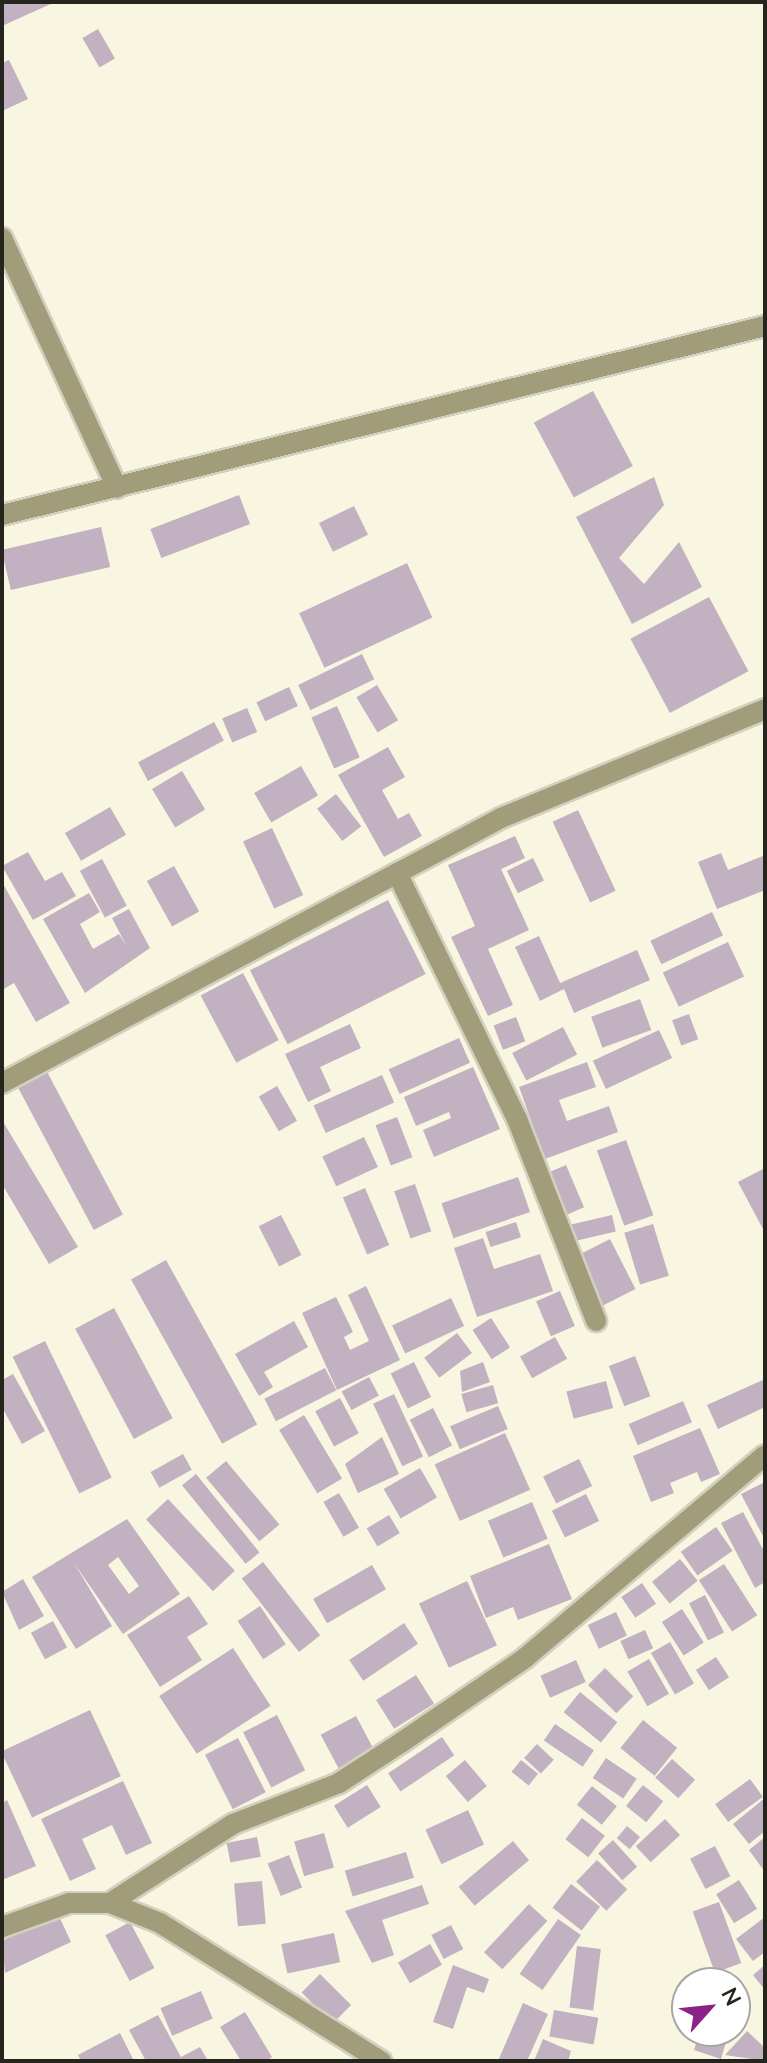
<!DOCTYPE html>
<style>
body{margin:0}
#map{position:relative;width:767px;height:2063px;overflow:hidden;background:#f8f6e1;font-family:"Nunito Sans",sans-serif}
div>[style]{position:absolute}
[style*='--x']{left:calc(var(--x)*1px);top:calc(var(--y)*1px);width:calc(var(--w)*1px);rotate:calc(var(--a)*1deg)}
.building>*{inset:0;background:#c2b1c0;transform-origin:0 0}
.roads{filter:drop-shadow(2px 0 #d2d0be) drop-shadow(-2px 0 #d2d0be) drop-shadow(0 2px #d2d0be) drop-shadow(0 -2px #d2d0be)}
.street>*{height:20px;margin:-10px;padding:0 10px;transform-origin:10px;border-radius:10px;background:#a19d7b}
span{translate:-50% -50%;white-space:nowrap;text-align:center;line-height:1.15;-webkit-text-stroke:7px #fff;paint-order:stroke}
.frame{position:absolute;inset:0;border:4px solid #25241d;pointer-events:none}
.north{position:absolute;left:671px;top:1967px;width:80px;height:80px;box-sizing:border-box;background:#fff;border:2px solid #a8a7a5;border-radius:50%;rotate:63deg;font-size:22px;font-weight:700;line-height:32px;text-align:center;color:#25241d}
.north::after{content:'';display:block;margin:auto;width:28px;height:36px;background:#8a2288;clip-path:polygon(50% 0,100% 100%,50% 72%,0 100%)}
</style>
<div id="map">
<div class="building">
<i style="clip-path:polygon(2px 2px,55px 2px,2px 26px)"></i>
<i style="left:98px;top:29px;width:34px;height:18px;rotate:60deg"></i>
<i style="clip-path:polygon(9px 60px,28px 99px,2px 111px,2px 63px)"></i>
<i style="left:593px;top:391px;width:85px;height:67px;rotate:62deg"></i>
<i style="clip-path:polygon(654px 477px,664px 505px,619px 558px,644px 584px,679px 542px,702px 587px,632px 624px,576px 517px)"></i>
<i style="left:239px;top:495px;width:31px;height:95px;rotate:69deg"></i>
<i style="left:354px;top:506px;width:32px;height:39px;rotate:64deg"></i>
<i style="left:101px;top:527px;width:41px;height:102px;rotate:77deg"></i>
<i style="left:407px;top:563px;width:60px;height:119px;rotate:65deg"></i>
<i style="left:709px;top:597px;width:84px;height:89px;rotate:62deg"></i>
<i style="left:362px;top:654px;width:28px;height:71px;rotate:64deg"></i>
<i style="left:377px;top:685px;width:41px;height:24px;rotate:59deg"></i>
<i style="left:289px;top:687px;width:21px;height:36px;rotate:65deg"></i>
<i style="left:337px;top:706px;width:56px;height:28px;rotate:66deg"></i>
<i style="left:247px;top:708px;width:26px;height:27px;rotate:67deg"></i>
<i style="left:214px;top:722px;width:21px;height:86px;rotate:62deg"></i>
<i style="clip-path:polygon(388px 747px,405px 777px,382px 790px,398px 819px,409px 813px,422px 836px,384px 857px,338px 775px)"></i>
<i style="left:301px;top:766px;width:34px;height:54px;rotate:60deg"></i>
<i style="left:182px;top:771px;width:45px;height:35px;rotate:59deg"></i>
<i style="left:336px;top:794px;width:41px;height:24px;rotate:52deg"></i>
<i style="left:110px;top:807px;width:32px;height:52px;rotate:60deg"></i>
<i style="left:578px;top:810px;width:89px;height:28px;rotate:65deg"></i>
<i style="left:272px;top:828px;width:74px;height:32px;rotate:65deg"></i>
<i style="clip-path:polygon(515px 836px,525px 858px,501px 869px,529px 930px,488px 949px,513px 1005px,488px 1016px,451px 937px,475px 926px,448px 865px)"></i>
<i style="clip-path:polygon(28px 852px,45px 881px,62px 872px,76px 896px,33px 920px,2px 866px)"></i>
<i style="clip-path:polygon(721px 853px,728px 870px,765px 855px,765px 890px,717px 909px,698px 862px)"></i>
<i style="left:533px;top:858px;width:25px;height:29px;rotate:64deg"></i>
<i style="left:102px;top:859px;width:53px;height:25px;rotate:62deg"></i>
<i style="left:174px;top:866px;width:52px;height:31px;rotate:61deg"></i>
<i style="clip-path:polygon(2px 882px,70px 1003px,36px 1022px,14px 983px,2px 990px)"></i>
<i style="clip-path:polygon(89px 893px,100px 912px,80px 924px,93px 949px,119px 934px,127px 947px,112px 918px,129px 909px,150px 948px,85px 993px,43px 919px)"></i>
<i style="left:388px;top:900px;width:83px;height:155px;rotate:63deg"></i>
<i style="left:712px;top:912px;width:26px;height:68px;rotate:65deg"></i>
<i style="clip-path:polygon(539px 936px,560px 983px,637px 950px,650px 980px,574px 1013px,564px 989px,540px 1001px,515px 947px)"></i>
<i style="left:728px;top:942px;width:38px;height:72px;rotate:65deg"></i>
<i style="left:243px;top:973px;width:76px;height:48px;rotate:62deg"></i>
<i style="left:640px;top:999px;width:33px;height:52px;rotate:70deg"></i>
<i style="left:689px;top:1014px;width:27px;height:18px;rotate:70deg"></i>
<i style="left:516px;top:1017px;width:26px;height:24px;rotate:69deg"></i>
<i style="clip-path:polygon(350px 1024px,361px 1048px,320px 1067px,331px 1091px,308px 1102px,285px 1054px)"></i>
<i style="left:563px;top:1027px;width:31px;height:57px;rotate:63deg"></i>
<i style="left:659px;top:1030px;width:31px;height:73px;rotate:65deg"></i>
<i style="left:459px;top:1038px;width:27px;height:77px;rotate:66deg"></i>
<i style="clip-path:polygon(587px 1062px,596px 1087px,559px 1100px,567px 1121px,609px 1106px,618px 1132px,545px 1159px,519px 1087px)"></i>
<i style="clip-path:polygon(473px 1067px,500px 1129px,434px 1157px,423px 1130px,451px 1118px,449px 1112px,416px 1126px,404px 1097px)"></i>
<i style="left:45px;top:1068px;width:166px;height:33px;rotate:62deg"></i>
<i style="left:382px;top:1075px;width:30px;height:75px;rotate:66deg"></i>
<i style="left:277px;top:1086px;width:40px;height:21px;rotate:60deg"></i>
<i style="left:397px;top:1117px;width:43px;height:23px;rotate:69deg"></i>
<i style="clip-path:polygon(2px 1120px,78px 1247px,49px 1264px,2px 1184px)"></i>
<i style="left:364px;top:1137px;width:33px;height:46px;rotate:65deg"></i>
<i style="left:626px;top:1140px;width:80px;height:31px;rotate:70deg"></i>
<i style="left:566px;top:1165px;width:46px;height:18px;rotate:67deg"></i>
<i style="clip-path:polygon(765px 1168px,765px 1233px,738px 1182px)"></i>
<i style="left:518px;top:1177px;width:37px;height:81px;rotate:71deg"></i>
<i style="left:415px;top:1184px;width:50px;height:22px;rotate:71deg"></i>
<i style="left:365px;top:1188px;width:62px;height:24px;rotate:67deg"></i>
<i style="left:281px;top:1215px;width:45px;height:25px;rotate:63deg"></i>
<i style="left:612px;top:1215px;width:17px;height:43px;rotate:77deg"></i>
<i style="left:516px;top:1222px;width:16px;height:32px;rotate:72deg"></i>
<i style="left:653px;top:1224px;width:54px;height:30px;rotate:73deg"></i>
<i style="clip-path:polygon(483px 1238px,494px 1269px,540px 1254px,553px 1291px,477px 1317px,454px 1248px)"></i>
<i style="left:610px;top:1239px;width:56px;height:37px;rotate:63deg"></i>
<i style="left:166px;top:1260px;width:188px;height:40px;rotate:61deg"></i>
<i style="clip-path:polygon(366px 1286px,400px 1360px,337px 1390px,302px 1313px,336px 1297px,353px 1332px,344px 1337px,350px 1350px,369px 1341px,348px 1295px)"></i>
<i style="left:560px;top:1291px;width:38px;height:26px;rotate:67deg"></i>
<i style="left:451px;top:1298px;width:31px;height:65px;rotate:65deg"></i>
<i style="left:114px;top:1308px;width:125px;height:44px;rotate:62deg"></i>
<i style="left:491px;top:1318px;width:35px;height:22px;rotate:57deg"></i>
<i style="clip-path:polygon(294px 1321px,308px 1347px,264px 1372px,273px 1387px,259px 1396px,235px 1354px)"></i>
<i style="left:457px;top:1333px;width:25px;height:41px;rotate:53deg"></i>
<i style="left:555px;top:1337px;width:25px;height:40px;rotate:61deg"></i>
<i style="left:45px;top:1341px;width:152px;height:36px;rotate:64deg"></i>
<i style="left:635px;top:1356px;width:43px;height:28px;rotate:69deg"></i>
<i style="left:414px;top:1362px;width:39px;height:26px;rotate:64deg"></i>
<i style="clip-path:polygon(483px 1362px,490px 1382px,462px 1392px,460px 1371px)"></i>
<i style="left:325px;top:1368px;width:25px;height:68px;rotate:63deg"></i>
<i style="clip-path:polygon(13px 1374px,45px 1431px,22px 1444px,2px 1407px,2px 1380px)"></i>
<i style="left:369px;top:1377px;width:21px;height:31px;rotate:62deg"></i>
<i style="clip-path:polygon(765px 1379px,765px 1407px,718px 1429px,707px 1405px)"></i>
<i style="left:606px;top:1381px;width:28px;height:41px;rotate:75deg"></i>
<i style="left:493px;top:1385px;width:19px;height:33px;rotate:74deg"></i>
<i style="left:394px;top:1394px;width:69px;height:23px;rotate:65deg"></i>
<i style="left:340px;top:1398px;width:40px;height:28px;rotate:62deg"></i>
<i style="left:683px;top:1401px;width:23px;height:59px;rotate:67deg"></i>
<i style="left:498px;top:1406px;width:25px;height:52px;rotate:67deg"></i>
<i style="left:433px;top:1408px;width:42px;height:26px;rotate:63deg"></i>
<i style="left:304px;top:1415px;width:74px;height:29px;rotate:59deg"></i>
<i style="clip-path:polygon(700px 1428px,720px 1474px,701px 1482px,697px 1472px,670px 1483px,674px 1493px,651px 1502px,633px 1456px)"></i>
<i style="left:505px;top:1433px;width:62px;height:77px;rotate:66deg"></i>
<i style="clip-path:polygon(382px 1437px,399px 1474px,358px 1493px,345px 1464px)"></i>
<i style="left:183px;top:1454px;width:18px;height:37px;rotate:61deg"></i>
<i style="left:579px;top:1459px;width:30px;height:40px;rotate:64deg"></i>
<i style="left:226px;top:1461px;width:83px;height:26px;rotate:50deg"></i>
<i style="left:420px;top:1468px;width:34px;height:42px;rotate:60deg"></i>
<i style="left:196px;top:1474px;width:101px;height:18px;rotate:51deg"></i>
<i style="clip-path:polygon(765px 1482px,765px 1540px,741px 1494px)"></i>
<i style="left:339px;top:1493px;width:40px;height:18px;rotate:60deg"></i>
<i style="left:586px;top:1494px;width:30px;height:38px;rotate:64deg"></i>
<i style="left:168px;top:1499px;width:98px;height:30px;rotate:47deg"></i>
<i style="left:532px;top:1502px;width:40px;height:48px;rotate:67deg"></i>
<i style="clip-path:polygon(743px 1512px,765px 1553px,765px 1582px,755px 1588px,721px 1523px)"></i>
<i style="left:389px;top:1515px;width:21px;height:26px;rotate:59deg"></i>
<i style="clip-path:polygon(evenodd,127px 1519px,180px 1594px,123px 1634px,74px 1563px,112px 1626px,76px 1649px,32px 1577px,127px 1519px,118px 1557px,139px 1586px,129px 1594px,108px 1565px,118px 1557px)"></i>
<i style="left:716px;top:1527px;width:29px;height:43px;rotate:55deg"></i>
<i style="clip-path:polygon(549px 1544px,572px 1599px,518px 1620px,513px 1607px,486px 1618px,470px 1576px)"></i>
<i style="left:680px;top:1559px;width:28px;height:36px;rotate:51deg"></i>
<i style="left:263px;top:1562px;width:93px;height:27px;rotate:52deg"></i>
<i style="left:724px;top:1564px;width:61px;height:30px;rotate:57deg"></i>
<i style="left:372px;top:1565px;width:28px;height:68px;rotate:60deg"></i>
<i style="clip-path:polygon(23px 1579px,44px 1616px,19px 1630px,2px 1592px)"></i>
<i style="left:467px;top:1581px;width:71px;height:53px;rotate:65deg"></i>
<i style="left:642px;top:1583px;width:25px;height:25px;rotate:56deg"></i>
<i style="left:705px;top:1595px;width:42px;height:18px;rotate:63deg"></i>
<i style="clip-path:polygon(189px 1596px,208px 1624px,187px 1637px,202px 1660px,160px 1687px,127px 1635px)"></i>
<i style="left:260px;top:1606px;width:46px;height:27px;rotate:56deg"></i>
<i style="left:682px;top:1609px;width:40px;height:24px;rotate:57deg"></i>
<i style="left:616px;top:1612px;width:26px;height:31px;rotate:65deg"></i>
<i style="left:53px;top:1621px;width:30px;height:25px;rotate:62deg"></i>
<i style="left:404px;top:1623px;width:25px;height:66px;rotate:56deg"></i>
<i style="left:645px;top:1630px;width:20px;height:27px;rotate:66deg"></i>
<i style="left:670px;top:1642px;width:48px;height:22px;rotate:60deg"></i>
<i style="left:233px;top:1648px;width:69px;height:88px;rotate:57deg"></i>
<i style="left:716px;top:1657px;width:24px;height:24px;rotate:57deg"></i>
<i style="left:649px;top:1659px;width:40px;height:25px;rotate:60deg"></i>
<i style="left:576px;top:1660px;width:24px;height:39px;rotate:66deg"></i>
<i style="left:605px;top:1668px;width:40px;height:24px;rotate:45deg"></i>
<i style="left:416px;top:1675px;width:34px;height:47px;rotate:58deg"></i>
<i style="left:580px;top:1692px;width:48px;height:26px;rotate:39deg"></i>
<i style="left:90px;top:1710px;width:73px;height:98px;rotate:65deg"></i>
<i style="left:277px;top:1715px;width:62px;height:38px;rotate:63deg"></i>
<i style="left:356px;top:1716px;width:38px;height:40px;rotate:62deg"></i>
<i style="left:643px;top:1720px;width:44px;height:36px;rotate:39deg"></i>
<i style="left:555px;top:1724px;width:47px;height:20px;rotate:34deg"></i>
<i style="left:442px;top:1737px;width:22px;height:65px;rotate:56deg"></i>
<i style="left:238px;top:1738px;width:61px;height:37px;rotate:63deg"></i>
<i style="left:537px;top:1744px;width:23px;height:19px;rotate:43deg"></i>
<i style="left:606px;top:1758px;width:37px;height:24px;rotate:34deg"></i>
<i style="left:672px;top:1759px;width:31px;height:25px;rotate:42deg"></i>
<i style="left:465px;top:1760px;width:34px;height:25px;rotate:50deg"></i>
<i style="left:521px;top:1760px;width:22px;height:15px;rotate:39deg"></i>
<i style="left:750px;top:1779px;width:22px;height:43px;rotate:54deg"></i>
<i style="clip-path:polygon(123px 1781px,152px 1843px,126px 1855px,112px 1825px,82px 1839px,96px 1869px,70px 1881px,41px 1819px)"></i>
<i style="left:367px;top:1785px;width:26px;height:39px;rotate:58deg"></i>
<i style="left:643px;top:1785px;width:26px;height:27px;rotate:39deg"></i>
<i style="left:592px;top:1786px;width:32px;height:24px;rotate:39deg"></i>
<i style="clip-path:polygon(765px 1798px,765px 1831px,749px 1844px,733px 1824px)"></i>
<i style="clip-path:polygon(7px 1800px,36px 1866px,2px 1880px,2px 1803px)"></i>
<i style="left:468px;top:1810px;width:38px;height:47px;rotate:65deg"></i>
<i style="left:582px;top:1818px;width:29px;height:27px;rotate:38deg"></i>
<i style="left:665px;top:1819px;width:22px;height:40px;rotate:47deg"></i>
<i style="left:627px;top:1826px;width:17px;height:16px;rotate:40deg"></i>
<i style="left:324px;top:1833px;width:36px;height:31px;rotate:74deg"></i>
<i style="left:257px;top:1837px;width:20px;height:31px;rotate:79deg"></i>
<i style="clip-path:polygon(765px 1837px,765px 1872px,749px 1850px)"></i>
<i style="left:613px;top:1840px;width:36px;height:20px;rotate:48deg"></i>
<i style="left:513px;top:1841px;width:25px;height:71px;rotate:50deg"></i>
<i style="left:715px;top:1846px;width:34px;height:28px;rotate:63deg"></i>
<i style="left:406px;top:1852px;width:27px;height:64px;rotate:73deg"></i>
<i style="left:289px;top:1855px;width:35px;height:23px;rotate:68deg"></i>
<i style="left:597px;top:1860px;width:42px;height:30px;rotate:44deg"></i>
<i style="left:739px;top:1880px;width:34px;height:27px;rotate:58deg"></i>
<i style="left:262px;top:1881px;width:43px;height:28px;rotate:85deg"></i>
<i style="left:571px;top:1884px;width:37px;height:30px;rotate:38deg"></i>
<i style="clip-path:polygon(422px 1885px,429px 1904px,382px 1920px,394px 1955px,372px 1963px,345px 1911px)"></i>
<i style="left:719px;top:1902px;width:65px;height:28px;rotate:70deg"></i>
<i style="left:529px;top:1904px;width:25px;height:66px;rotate:43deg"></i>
<i style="clip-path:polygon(58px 1914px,71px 1942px,5px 1973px,2px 1941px)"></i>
<i style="clip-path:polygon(765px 1917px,765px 1952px,753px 1961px,736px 1939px)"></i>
<i style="left:558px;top:1919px;width:28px;height:67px;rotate:35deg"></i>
<i style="left:130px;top:1922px;width:52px;height:28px;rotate:62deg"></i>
<i style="left:451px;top:1925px;width:27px;height:22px;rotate:63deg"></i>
<i style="left:334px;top:1933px;width:30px;height:54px;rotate:78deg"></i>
<i style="left:430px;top:1944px;width:24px;height:37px;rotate:60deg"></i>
<i style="left:577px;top:1946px;width:24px;height:62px;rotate:7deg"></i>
<i style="clip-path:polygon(453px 1965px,489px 1979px,484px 1993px,467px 1987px,453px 2029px,433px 2022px)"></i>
<i style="clip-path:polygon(765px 1965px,765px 1990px,753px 1975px)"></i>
<i style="left:320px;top:1974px;width:44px;height:26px;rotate:45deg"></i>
<i style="left:201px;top:1991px;width:30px;height:44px;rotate:67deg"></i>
<i style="clip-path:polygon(523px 2003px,548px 2014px,527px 2061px,498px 2061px)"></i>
<i style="left:554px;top:2010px;width:45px;height:27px;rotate:10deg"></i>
<i style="clip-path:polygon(245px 2012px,272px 2057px,267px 2061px,241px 2061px,220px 2027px)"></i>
<i style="clip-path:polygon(158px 2015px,181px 2057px,200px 2047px,208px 2061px,146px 2061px,129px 2030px)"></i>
<i style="clip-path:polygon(700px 2031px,729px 2031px,721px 2059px,694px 2050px)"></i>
<i style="clip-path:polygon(747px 2031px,765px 2048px,765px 2061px,725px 2055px)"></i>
<i style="clip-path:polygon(120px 2033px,134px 2061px,81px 2061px,78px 2055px)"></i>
<i style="clip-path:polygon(543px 2039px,571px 2051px,568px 2061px,534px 2061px)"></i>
</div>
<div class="roads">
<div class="street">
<i style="--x:2;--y:238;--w:275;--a:65.3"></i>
<i style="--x:2;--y:515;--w:786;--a:-13.91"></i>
<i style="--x:397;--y:873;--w:274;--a:64"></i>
<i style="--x:517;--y:1119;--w:217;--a:68.6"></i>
<i style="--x:2;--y:1083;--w:565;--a:-27.97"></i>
<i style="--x:501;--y:818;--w:286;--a:-22.4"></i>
<i style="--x:110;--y:1903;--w:146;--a:-32.7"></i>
<i style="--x:233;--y:1824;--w:114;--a:-21.1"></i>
<i style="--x:339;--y:1783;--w:75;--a:-33.1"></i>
<i style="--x:402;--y:1742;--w:149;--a:-34.3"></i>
<i style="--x:525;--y:1658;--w:314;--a:-40.2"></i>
<i style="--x:2;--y:1927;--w:71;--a:-19.7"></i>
<i style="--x:69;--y:1903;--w:41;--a:0"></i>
<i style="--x:110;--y:1903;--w:54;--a:21.8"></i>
<i style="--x:160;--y:1923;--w:261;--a:32"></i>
</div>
</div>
<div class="frame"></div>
<div class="north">N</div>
</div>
